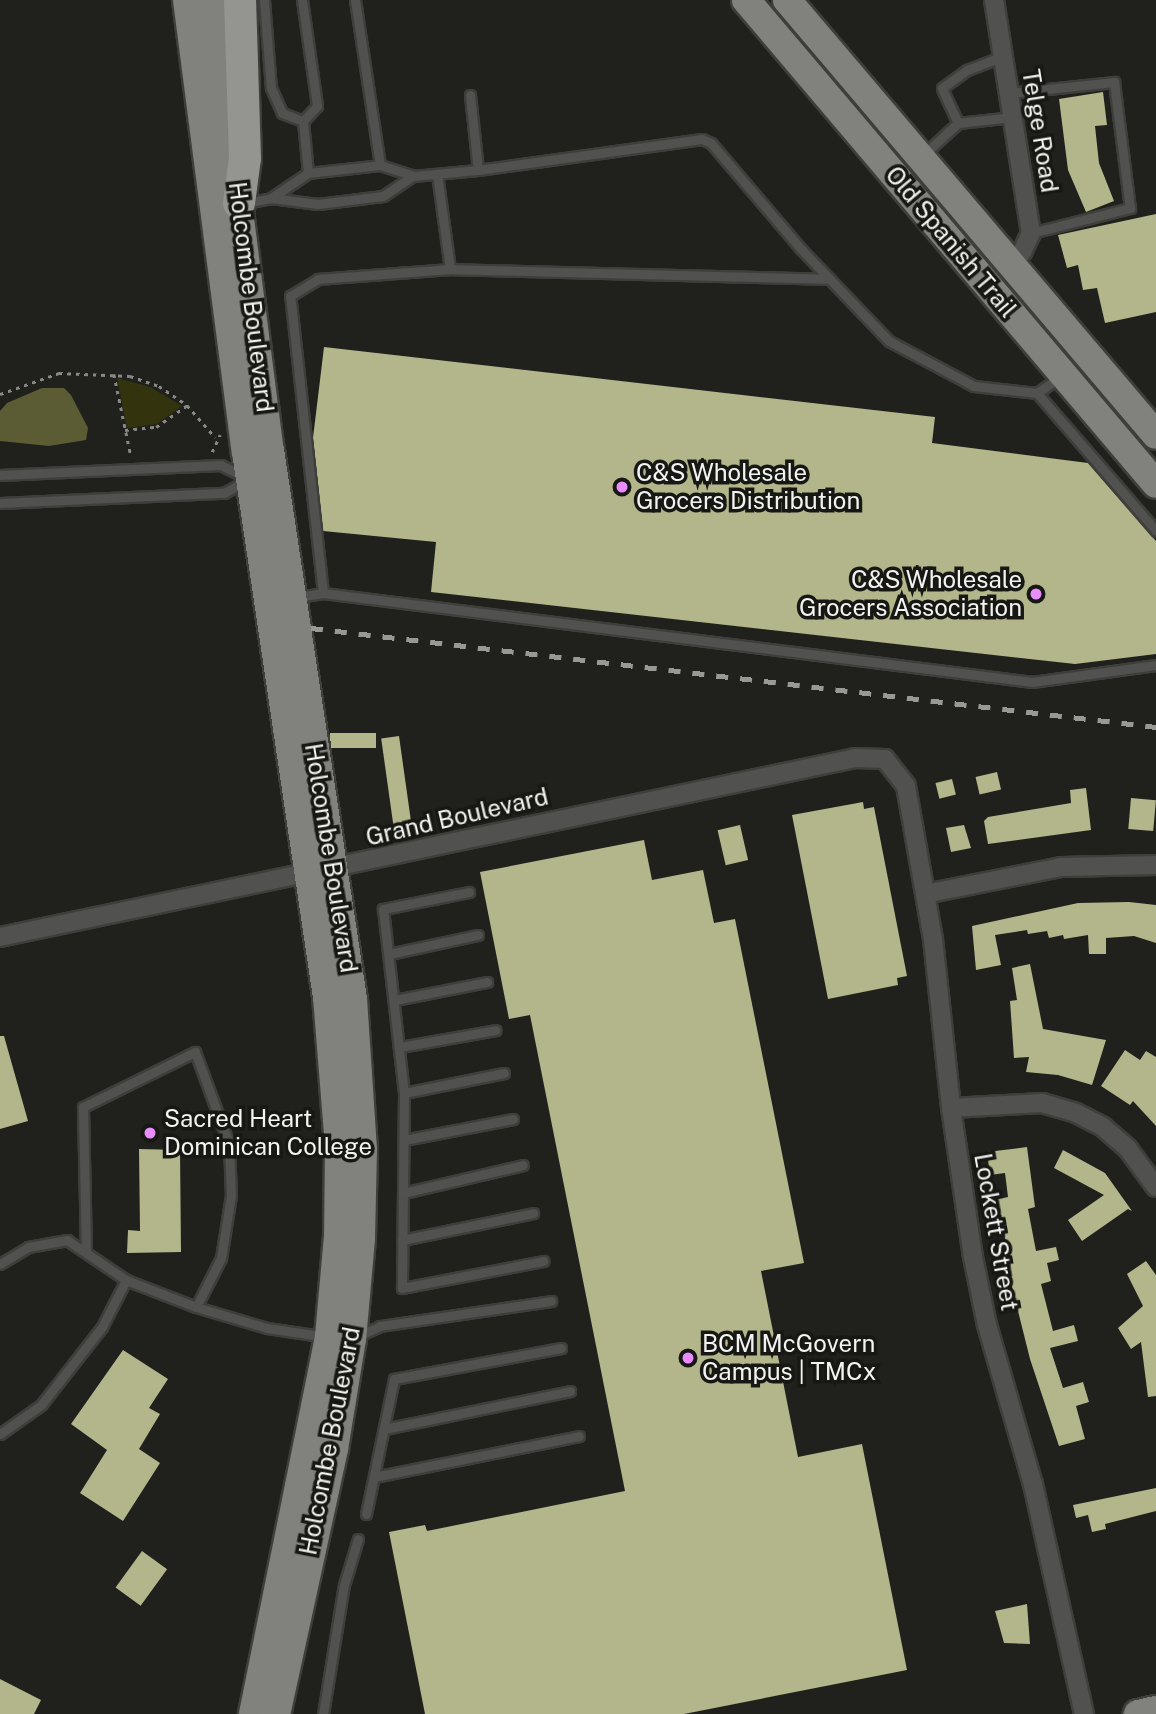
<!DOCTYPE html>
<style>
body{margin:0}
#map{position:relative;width:1156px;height:1714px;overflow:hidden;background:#20201d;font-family:"Public Sans",sans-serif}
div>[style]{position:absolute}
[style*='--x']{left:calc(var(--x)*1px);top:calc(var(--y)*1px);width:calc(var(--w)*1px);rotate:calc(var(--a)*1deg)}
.green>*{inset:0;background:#33340e}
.water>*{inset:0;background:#5b5c34}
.building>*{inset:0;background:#b3b68a;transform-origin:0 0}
.path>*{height:2.5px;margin-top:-1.25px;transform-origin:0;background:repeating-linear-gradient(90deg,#888885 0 3.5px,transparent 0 8.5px)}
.roads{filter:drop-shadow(2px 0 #3e3e3b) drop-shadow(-2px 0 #3e3e3b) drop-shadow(0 2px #3e3e3b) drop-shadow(0 -2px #3e3e3b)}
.service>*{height:9px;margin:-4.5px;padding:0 4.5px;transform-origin:4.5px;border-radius:4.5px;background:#51514f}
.minor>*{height:18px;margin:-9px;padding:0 9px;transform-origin:9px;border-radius:9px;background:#51514f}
.primary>*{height:28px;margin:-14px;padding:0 14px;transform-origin:14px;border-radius:14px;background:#81817e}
.motorway>*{height:32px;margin:-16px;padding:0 16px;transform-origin:16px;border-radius:16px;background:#949490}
.rail>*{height:4.5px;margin-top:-2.25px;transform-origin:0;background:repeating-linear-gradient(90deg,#989896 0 12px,transparent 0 24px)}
.dots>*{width:19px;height:19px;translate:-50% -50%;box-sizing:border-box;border:4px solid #171714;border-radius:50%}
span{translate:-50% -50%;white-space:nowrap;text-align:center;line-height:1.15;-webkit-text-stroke:7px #171714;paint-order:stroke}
.street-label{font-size:24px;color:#f3f3f1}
.poi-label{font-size:24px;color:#f3f3f1}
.left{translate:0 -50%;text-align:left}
.right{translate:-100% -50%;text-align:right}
</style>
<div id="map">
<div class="green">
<i style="clip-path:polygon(117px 378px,150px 387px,182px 406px,157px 424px,127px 428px)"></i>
</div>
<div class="water">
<i style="clip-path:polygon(42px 388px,64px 388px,71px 395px,88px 428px,86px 440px,49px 446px,0 441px,0 411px,7px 403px)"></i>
</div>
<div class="building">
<i style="clip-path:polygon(1103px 92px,1107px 125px,1095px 126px,1099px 163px,1114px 201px,1086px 212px,1068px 170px,1059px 99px)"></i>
<i style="clip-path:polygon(1156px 214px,1156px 312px,1105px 323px,1097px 288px,1083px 290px,1078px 265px,1067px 268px,1058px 235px)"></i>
<i style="clip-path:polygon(324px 347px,935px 417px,932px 443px,1088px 463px,1156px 541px,1156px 654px,1075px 664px,431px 592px,436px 542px,323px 531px,313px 438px)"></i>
<i style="left:330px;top:733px;width:46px;height:15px"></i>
<i style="left:399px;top:736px;width:91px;height:18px;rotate:82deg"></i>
<i style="left:997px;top:772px;width:18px;height:22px;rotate:77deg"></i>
<i style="left:952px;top:779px;width:16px;height:17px;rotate:76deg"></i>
<i style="clip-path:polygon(1086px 788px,1091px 830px,988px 844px,984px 821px,988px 817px,1071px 803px,1070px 790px)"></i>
<i style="left:1131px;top:798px;width:25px;height:31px;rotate:5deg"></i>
<i style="clip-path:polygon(863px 802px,864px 809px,874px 807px,907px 976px,897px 978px,898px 985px,828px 999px,792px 815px)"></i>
<i style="left:740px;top:825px;width:36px;height:23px;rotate:77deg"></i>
<i style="clip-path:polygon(964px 825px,971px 848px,951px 852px,946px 828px)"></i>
<i style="clip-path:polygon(644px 840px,652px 880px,703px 870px,714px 923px,735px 919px,804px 1263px,761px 1271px,798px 1457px,862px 1444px,907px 1670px,684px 1714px,425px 1714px,389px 1532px,425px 1525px,427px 1531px,625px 1491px,530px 1015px,509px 1019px,480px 872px)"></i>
<i style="clip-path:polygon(1129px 902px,1156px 905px,1156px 943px,1134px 936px,1106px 938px,1106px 954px,1089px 954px,1088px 935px,1064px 939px,1063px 935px,1049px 938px,1047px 931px,1028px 934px,1027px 930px,995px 935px,1001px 965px,976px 970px,972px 926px,1078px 903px)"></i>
<i style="clip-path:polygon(1030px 964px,1043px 1029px,1106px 1040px,1092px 1085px,1058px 1075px,1026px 1072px,1029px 1057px,1014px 1058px,1010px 1001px,1017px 1000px,1012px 968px)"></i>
<i style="clip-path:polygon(0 1036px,4px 1036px,28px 1121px,0 1129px)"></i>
<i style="clip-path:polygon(1125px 1050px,1140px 1060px,1146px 1051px,1156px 1057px,1156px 1126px,1133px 1101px,1130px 1105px,1101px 1086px)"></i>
<i style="clip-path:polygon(1027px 1147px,1035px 1207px,1028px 1209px,1036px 1251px,1056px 1247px,1059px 1260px,1047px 1263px,1051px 1281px,1041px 1284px,1053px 1331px,1074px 1325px,1078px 1341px,1050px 1348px,1063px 1388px,1083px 1382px,1089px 1402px,1076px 1406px,1085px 1439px,1059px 1446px,1030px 1359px,1003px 1251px,1007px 1250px,1003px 1226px,994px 1200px,1008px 1197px,1005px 1173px,990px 1175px,987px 1152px)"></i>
<i style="clip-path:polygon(139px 1149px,180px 1150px,181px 1252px,127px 1253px,128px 1230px,140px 1231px)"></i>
<i style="clip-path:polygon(1063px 1150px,1105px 1173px,1132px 1211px,1128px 1209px,1082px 1241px,1068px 1220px,1104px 1195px,1054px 1168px)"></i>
<i style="clip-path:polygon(1146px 1261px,1156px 1275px,1156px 1396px,1148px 1397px,1141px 1342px,1131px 1349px,1118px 1328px,1143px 1306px,1127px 1274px)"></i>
<i style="clip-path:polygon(123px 1350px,168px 1379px,149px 1408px,160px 1414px,139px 1449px,160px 1463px,123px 1521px,80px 1493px,107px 1450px,71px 1424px)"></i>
<i style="clip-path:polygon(1156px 1488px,1156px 1511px,1105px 1524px,1106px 1529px,1092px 1532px,1088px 1515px,1076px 1518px,1073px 1505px)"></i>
<i style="left:142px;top:1551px;width:31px;height:45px;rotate:36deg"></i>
<i style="clip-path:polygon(1027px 1604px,1030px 1644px,1004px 1643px,995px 1611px)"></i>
<i style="clip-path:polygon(0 1679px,41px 1700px,34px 1714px,0 1714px)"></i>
</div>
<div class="path">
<i style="--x:114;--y:374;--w:84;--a:78.3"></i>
<i style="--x:0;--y:394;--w:63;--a:-19.6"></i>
<i style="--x:59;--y:373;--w:71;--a:2.4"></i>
<i style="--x:130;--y:376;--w:31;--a:19"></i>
<i style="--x:159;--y:386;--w:34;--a:34"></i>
<i style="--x:187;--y:405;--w:43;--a:48.8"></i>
<i style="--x:125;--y:430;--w:31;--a:-6"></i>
<i style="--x:156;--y:427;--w:38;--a:-35"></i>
<i style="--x:212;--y:452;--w:19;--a:-65"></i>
</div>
<div class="roads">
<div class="service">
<i style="--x:264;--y:0;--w:88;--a:85.5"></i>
<i style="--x:271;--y:88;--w:27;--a:66"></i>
<i style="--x:282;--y:113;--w:22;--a:21"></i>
<i style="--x:302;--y:0;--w:107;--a:81.9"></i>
<i style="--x:317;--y:106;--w:21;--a:133"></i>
<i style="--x:303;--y:121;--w:52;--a:84.5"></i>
<i style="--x:355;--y:0;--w:167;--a:81.4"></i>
<i style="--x:1009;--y:93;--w:106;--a:-6"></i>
<i style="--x:1114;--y:82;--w:127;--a:82.8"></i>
<i style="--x:1130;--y:208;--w:102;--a:165.8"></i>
<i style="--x:470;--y:95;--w:75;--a:83.9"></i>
<i style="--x:478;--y:170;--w:226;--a:-7.9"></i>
<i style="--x:702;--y:139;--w:10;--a:24"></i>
<i style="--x:711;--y:143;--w:139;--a:49.7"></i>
<i style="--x:801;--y:249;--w:127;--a:46.3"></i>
<i style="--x:889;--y:341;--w:96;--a:27.9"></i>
<i style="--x:974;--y:386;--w:63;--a:6.3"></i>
<i style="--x:1037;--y:393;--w:29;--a:-35"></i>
<i style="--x:958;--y:123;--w:38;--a:-115"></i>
<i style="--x:942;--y:88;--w:31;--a:-36"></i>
<i style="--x:967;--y:70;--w:39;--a:-21"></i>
<i style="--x:922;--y:156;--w:49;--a:-42.5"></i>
<i style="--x:958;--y:123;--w:55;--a:-6.2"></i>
<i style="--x:271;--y:198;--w:45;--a:-34"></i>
<i style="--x:308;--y:173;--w:72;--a:-6.3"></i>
<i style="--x:380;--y:165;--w:35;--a:18"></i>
<i style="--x:413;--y:176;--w:65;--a:-5.3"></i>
<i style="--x:244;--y:203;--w:27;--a:-10"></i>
<i style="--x:271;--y:198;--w:47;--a:7.3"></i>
<i style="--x:318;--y:204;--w:65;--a:-7"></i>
<i style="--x:383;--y:196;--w:36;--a:-34"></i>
<i style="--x:450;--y:269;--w:380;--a:1.5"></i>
<i style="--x:1037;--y:393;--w:182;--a:49.2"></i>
<i style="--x:0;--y:475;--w:221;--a:-2.6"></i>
<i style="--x:221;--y:465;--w:27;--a:27"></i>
<i style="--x:0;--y:503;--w:224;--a:-2.6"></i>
<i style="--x:224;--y:493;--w:26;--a:-29"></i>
<i style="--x:323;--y:593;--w:715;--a:7.15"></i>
<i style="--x:1032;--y:682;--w:125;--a:-7.8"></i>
<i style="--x:298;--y:597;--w:25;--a:-9"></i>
<i style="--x:323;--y:593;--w:299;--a:-96.3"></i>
<i style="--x:290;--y:296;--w:33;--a:-31"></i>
<i style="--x:318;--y:279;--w:132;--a:-4.3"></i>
<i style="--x:450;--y:269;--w:96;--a:-97.8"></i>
<i style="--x:469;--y:892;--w:88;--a:168.8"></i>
<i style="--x:383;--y:909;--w:185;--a:83.5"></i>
<i style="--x:404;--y:1093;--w:195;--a:90.6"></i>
<i style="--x:402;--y:1288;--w:144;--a:-10.8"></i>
<i style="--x:389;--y:954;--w:91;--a:-12.1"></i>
<i style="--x:395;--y:1000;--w:94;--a:-11.1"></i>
<i style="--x:400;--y:1047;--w:97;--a:-10"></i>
<i style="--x:404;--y:1093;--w:102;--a:-11.3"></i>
<i style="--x:404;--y:1140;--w:111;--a:-10.9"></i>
<i style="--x:403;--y:1193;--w:123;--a:-13.1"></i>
<i style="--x:402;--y:1240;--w:134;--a:-11.6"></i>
<i style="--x:86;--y:1252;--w:145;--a:-91.2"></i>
<i style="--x:83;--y:1107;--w:125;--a:-26.2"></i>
<i style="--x:195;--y:1052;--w:98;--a:69.7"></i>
<i style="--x:229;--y:1144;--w:51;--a:87.8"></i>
<i style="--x:231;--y:1195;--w:64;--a:99"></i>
<i style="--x:221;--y:1258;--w:55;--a:117"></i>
<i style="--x:0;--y:1264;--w:33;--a:-31"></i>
<i style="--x:28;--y:1247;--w:40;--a:-10"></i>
<i style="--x:67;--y:1240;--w:71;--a:34.1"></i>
<i style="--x:126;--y:1280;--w:75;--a:21.1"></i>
<i style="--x:196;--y:1307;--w:74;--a:16.5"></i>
<i style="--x:267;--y:1328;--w:61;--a:8.5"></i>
<i style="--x:358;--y:1336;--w:24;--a:-24"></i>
<i style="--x:380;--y:1326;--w:173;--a:-8.3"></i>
<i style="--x:384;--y:1429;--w:190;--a:-11.5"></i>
<i style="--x:0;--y:1434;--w:50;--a:-35.3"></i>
<i style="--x:41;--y:1405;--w:99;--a:-52"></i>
<i style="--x:102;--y:1327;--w:53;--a:-62.9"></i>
<i style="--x:374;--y:1477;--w:209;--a:-11.3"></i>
<i style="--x:366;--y:1514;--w:138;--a:-78.3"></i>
<i style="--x:394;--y:1379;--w:170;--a:-10.5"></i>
<i style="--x:323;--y:1714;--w:131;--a:-80.8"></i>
<i style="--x:344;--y:1585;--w:48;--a:-73.1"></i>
</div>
<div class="minor">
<i style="--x:994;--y:0;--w:236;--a:81"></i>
<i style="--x:1031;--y:233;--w:21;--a:115"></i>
<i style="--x:1022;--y:252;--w:16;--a:137"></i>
<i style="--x:925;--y:894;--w:139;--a:-11.2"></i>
<i style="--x:1061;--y:867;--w:95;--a:-1.2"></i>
<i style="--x:0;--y:937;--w:874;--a:-11.82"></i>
<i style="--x:855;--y:758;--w:30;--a:2"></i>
<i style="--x:885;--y:759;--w:34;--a:52"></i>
<i style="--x:906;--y:786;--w:155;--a:80"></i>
<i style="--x:933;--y:939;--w:170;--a:83.9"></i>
<i style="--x:951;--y:1108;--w:151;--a:81.6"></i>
<i style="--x:973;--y:1257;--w:69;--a:78.4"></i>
<i style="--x:987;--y:1325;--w:166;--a:73.9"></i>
<i style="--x:1033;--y:1484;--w:236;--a:77.5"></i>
<i style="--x:951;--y:1108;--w:91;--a:-3.1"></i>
<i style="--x:1042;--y:1103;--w:35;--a:16"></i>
<i style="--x:1076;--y:1113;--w:30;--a:27"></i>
<i style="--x:1103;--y:1127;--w:33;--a:41"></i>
<i style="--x:1128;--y:1149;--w:47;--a:53.6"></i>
</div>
<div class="primary">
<i style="--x:187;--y:0;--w:456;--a:82.6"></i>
<i style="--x:246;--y:452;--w:551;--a:81.55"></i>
<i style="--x:327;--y:997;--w:150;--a:85.4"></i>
<i style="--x:339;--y:1147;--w:89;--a:90.6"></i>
<i style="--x:338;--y:1236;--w:101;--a:95.1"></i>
<i style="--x:329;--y:1337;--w:385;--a:101.4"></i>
<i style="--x:212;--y:0;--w:454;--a:82.7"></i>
<i style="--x:270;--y:450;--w:555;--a:81.4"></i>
<i style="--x:353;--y:999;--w:151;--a:86.2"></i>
<i style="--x:363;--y:1150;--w:89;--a:91.3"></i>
<i style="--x:361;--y:1239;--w:100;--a:95.1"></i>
<i style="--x:352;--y:1339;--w:111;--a:99.3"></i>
<i style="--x:334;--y:1449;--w:271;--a:102.3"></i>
<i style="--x:746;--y:0;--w:634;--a:49.73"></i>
<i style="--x:787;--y:0;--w:570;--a:49.69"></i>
<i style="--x:1138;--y:1714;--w:18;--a:-13"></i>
</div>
<div class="motorway">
<i style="--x:239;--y:203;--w:45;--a:-82.4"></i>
<i style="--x:245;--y:158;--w:158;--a:-91.8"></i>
</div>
</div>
<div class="rail">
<i style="--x:311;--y:628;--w:851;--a:6.68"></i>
</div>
<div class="dots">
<i style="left:622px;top:487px;background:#e98dfe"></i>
<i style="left:1036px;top:594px;background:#e98dfe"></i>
<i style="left:150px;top:1133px;background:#e98dfe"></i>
<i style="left:688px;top:1358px;background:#e98dfe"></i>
</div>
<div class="street-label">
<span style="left:1040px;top:131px;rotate:81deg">Telge Road</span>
<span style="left:951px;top:242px;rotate:50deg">Old Spanish Trail</span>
<span style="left:251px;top:297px;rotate:83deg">Holcombe Boulevard</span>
<span style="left:457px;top:817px;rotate:-13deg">Grand Boulevard</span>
<span style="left:331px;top:858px;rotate:81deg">Holcombe Boulevard</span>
<span style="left:996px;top:1232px;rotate:80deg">Lockett Street</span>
<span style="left:330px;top:1441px;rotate:-79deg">Holcombe Boulevard</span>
</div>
<div class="poi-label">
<span class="left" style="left:636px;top:487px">C&amp;S Wholesale<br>Grocers Distribution</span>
<span class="right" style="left:1022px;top:594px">C&amp;S Wholesale<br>Grocers Association</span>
<span class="left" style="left:164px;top:1133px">Sacred Heart<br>Dominican College</span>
<span class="left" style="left:702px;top:1358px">BCM McGovern<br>Campus | TMCx</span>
</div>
</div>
